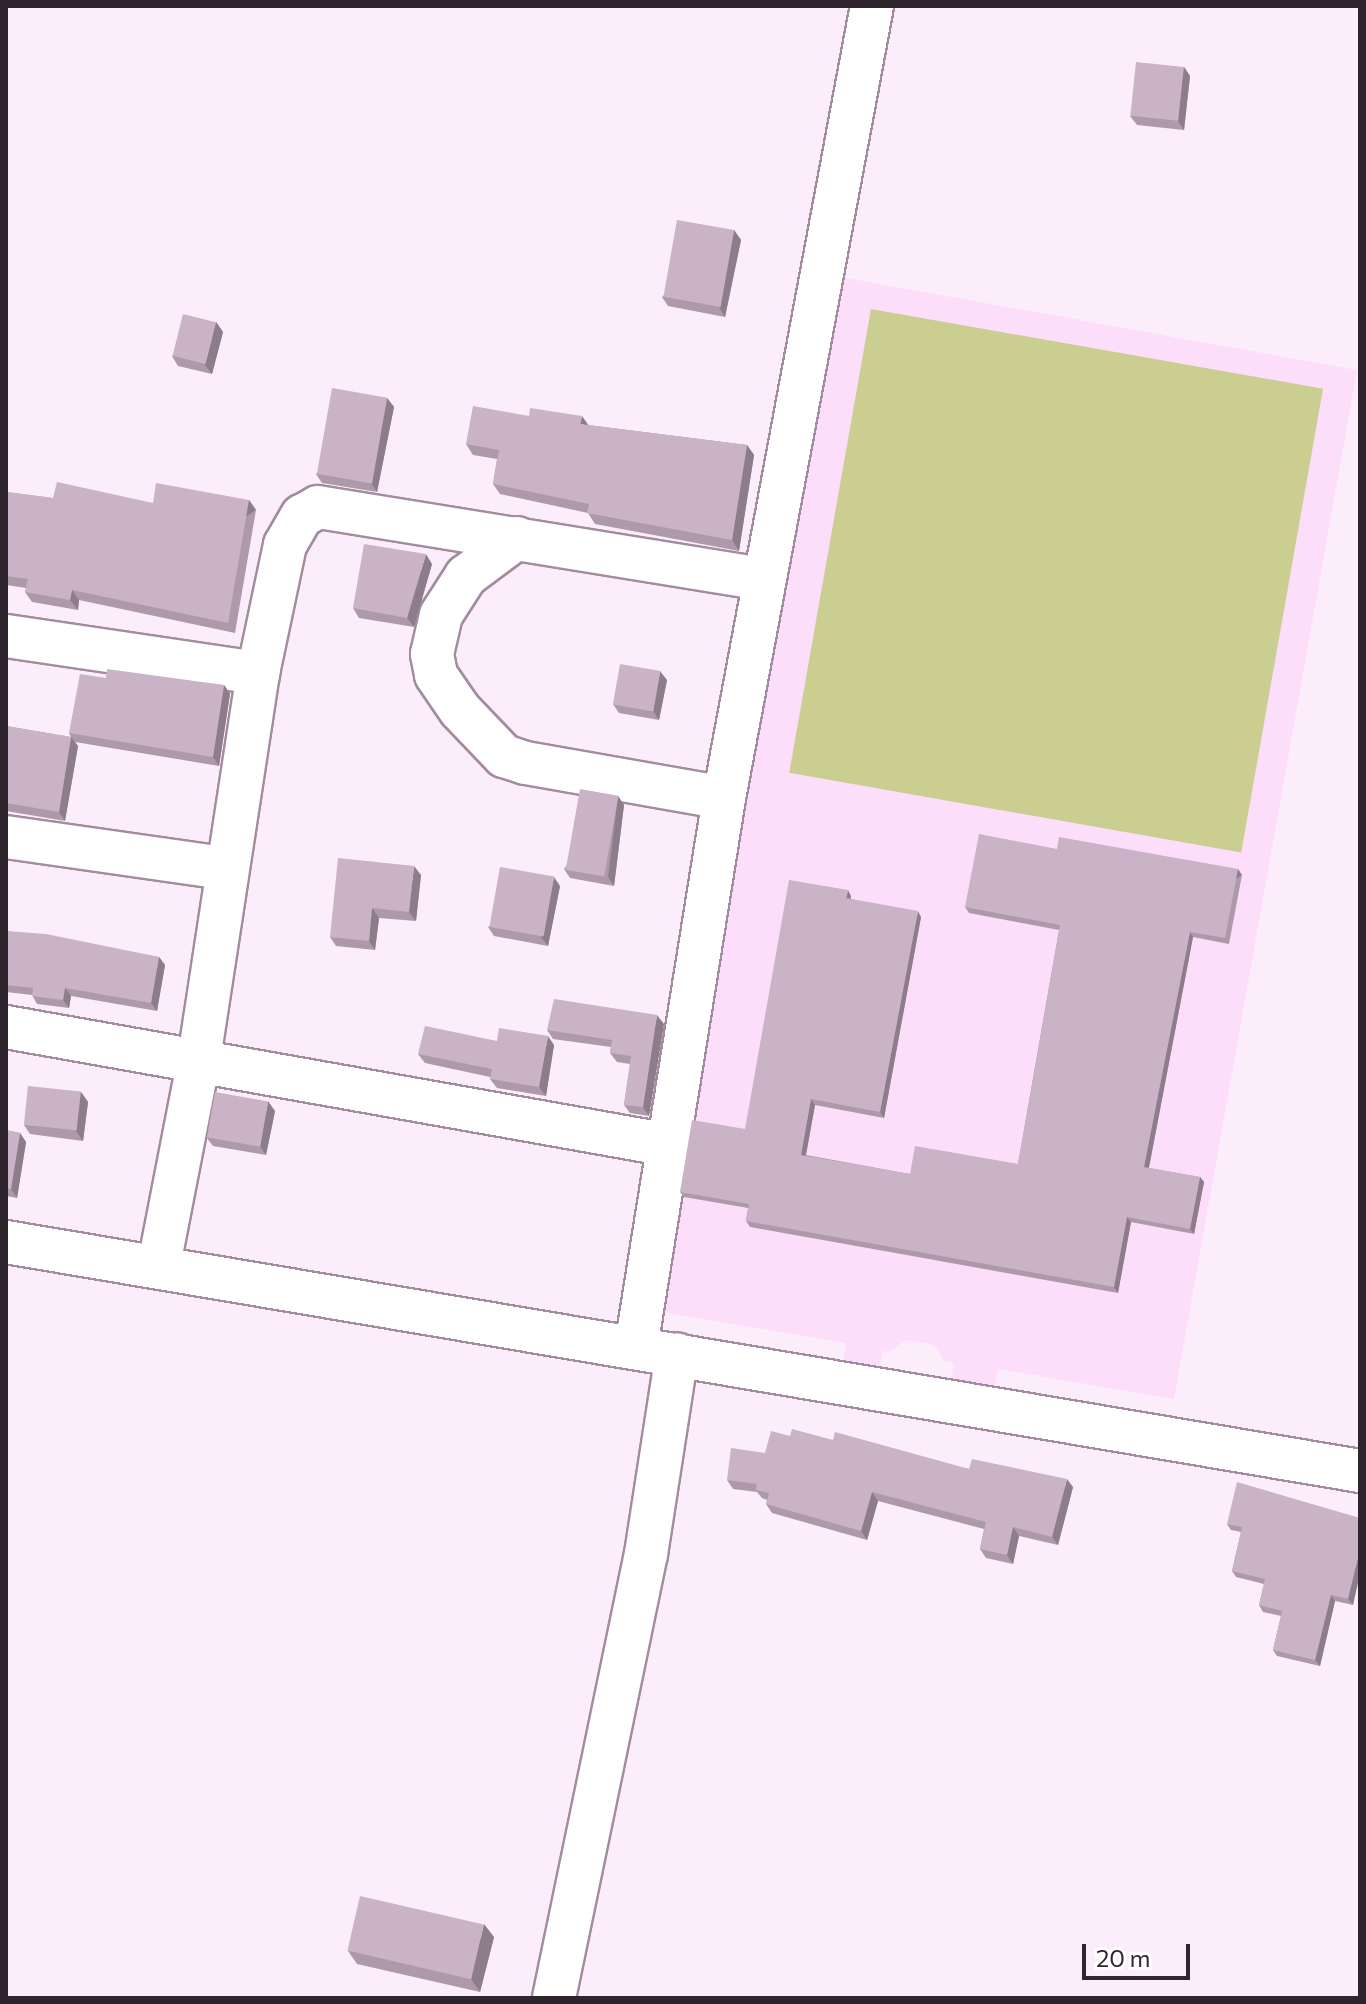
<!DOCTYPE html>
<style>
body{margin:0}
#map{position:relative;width:1366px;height:2004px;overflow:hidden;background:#fcedfb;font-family:Commissioner,sans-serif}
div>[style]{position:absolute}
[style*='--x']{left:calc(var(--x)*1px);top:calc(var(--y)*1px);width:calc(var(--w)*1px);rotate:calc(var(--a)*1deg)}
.built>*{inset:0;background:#fddefa}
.green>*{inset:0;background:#cace90;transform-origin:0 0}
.roads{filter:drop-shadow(2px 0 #a38ca0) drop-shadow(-2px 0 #a38ca0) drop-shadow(0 2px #a38ca0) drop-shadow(0 -2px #a38ca0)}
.minor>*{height:42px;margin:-21px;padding:0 21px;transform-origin:21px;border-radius:21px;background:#fff}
.wall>*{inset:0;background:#ae99ab}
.shaded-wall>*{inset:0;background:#8d7d8b;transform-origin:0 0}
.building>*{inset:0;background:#cab2c7;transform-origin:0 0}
span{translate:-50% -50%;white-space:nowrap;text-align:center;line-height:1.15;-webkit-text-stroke:6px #fff;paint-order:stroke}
.frame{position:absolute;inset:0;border:8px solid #2f252e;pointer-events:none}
.scale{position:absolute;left:1082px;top:1944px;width:108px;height:36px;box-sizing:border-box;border:4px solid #2f252e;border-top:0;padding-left:10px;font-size:24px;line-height:28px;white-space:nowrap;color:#2f252e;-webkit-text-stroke:6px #fff;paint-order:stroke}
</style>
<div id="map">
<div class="built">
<i style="clip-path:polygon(841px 277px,1357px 370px,1174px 1399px,998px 1369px,994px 1395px,950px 1389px,954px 1363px,944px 1361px,934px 1345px,905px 1340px,890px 1352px,882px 1351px,878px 1377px,842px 1371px,846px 1343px,656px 1311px)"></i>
</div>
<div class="green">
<i style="left:871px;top:309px;width:459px;height:471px;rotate:10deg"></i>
</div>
<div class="roads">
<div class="minor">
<i style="--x:517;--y:538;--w:64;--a:143.3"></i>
<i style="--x:466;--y:576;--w:46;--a:122.7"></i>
<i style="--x:441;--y:615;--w:40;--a:103"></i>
<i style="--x:432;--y:654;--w:21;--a:79"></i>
<i style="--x:436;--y:675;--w:42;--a:55.6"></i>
<i style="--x:460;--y:710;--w:64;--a:46.3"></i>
<i style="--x:504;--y:756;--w:23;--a:18"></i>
<i style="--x:526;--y:763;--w:201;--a:10"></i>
<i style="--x:6;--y:636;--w:255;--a:8.4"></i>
<i style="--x:258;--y:673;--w:396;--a:98.7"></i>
<i style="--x:198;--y:1064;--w:204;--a:101"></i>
<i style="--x:258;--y:673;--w:131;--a:-78.1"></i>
<i style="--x:285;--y:545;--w:34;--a:-60"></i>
<i style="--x:302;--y:516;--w:18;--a:-29"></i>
<i style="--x:318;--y:507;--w:452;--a:9.2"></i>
<i style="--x:6;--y:837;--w:220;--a:8.1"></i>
<i style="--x:6;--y:1027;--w:673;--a:10.09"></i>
<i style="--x:6;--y:1242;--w:1373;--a:9.6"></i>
<i style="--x:636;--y:1347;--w:556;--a:-80.89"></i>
<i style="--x:724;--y:798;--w:806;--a:-79.42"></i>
<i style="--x:554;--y:1998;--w:453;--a:-78.3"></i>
<i style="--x:646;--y:1554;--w:202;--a:-81.2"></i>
</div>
</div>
<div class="wall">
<i style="clip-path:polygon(1184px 67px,1190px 76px,1184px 130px,1137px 125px,1130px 116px)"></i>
<i style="clip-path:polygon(734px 230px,741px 240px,725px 317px,668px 306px,662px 297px)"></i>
<i style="clip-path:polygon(216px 322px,223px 332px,212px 374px,178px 366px,172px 356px)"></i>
<i style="clip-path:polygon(387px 398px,394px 407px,377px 492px,322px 483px,316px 474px)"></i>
<i style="clip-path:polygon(588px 425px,747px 445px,754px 455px,739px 551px,595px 524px,588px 513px,500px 494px,493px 484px,497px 459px,473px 455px,466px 444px)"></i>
<i style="clip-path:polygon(6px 492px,53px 498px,153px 503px,249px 500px,256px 510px,235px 633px,79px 600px,78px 610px,32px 602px,25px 592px,26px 588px,6px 585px)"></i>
<i style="clip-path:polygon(432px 564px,414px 627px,359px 618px,353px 608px)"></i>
<i style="clip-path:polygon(106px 678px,224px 685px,230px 694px,219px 766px,75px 742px,78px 746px,65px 821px,6px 811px,6px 726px,71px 737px,69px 733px)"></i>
<i style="clip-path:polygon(667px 680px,659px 720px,619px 713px,613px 704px)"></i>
<i style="clip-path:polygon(618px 796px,624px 805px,614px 886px,570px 878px,564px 869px)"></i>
<i style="clip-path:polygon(1057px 849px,1242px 875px,1229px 944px,1193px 937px,1149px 1168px,1200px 1177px,1204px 1182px,1194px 1234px,1131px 1222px,1118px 1293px,750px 1227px,746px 1221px,748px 1208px,684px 1197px,680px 1192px,745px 1129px,851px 896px,851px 899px,921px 917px,884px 1118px,815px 1105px,806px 1155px,910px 1174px,1018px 1164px,1059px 930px,969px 913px,965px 907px)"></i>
<i style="clip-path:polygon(421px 875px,416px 921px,379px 918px,375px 950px,336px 946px,330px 937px)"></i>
<i style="clip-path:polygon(560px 886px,548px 946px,494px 936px,488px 927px)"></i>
<i style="clip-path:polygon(6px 931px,159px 957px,165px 965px,157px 1011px,71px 996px,69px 1008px,37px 1004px,32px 995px,6px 992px)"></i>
<i style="clip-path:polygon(664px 1024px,649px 1116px,630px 1113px,624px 1105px,630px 1064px,617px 1062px,610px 1053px,611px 1047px,553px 1039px,547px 1030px)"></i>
<i style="clip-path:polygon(497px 1041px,554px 1045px,546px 1096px,497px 1088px,490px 1079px,490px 1077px,425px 1063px,418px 1054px)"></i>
<i style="clip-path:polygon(81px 1092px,88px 1102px,83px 1141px,30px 1134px,24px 1125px)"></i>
<i style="clip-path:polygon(275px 1111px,266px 1155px,213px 1146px,206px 1137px)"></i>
<i style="clip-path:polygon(6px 1130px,20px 1133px,26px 1142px,17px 1198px,6px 1196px)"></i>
<i style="clip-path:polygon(790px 1436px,833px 1440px,969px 1469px,1073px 1487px,1058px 1545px,1019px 1536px,1013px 1564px,986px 1558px,980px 1549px,984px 1529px,878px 1501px,867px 1540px,772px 1513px,766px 1504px,767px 1500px,762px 1498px,757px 1492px,733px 1489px,727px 1480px)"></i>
<i style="clip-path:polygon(1360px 1518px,1353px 1605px,1335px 1601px,1320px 1666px,1277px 1656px,1273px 1650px,1281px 1616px,1263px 1612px,1259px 1605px,1264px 1584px,1236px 1577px,1232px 1571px,1241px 1532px,1231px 1530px,1227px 1524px)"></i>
<i style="clip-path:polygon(494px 1937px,480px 1992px,357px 1964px,348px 1951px)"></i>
</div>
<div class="shaded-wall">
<i style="clip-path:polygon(1184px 67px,1190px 76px,1184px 130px,1178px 121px)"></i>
<i style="clip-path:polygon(734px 230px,741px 240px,725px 317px,719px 307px)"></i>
<i style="clip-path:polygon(216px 322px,223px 332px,212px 374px,205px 365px)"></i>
<i style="clip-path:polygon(387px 398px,394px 407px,377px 492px,371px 483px)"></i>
<i style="clip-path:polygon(582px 416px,589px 426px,580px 424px)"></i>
<i style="clip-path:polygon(747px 445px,754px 455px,739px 551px,732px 540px)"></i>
<i style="left:249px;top:500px;width:12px;height:125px;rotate:55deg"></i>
<i style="clip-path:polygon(426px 554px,432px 564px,414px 627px,407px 618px)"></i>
<i style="clip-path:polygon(72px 590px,79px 600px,78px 610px,70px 600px)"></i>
<i style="clip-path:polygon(660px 671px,667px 680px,659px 720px,653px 711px)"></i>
<i style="clip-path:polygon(224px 685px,230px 694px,219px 766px,213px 757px)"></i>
<i style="clip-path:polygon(71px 737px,78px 746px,65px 821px,59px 812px)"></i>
<i style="clip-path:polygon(618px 796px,624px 805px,614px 886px,608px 877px)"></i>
<i style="clip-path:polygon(414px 866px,421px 875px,416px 921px,409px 912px)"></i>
<i style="left:1238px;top:869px;width:7px;height:70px;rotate:56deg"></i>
<i style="clip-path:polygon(554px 877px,560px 886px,548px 946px,541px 937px)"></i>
<i style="clip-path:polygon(848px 890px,851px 896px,850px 904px,846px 898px)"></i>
<i style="clip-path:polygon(372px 908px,379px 918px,375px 950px,369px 941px)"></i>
<i style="clip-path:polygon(918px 911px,921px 917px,884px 1118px,880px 1112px)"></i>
<i style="clip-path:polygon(1190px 932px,1193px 937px,1148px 1172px,1144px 1167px)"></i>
<i style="clip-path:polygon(159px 957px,165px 965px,157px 1011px,151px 1003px)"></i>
<i style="clip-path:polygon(65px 988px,71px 996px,69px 1008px,63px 1000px)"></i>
<i style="clip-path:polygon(657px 1015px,664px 1024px,649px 1116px,643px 1107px)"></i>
<i style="clip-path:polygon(548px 1036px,554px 1045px,546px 1096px,539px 1087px)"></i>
<i style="clip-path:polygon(81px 1092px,88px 1102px,83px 1141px,76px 1131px)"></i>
<i style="clip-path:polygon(811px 1099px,815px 1105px,805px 1160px,801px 1155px)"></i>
<i style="clip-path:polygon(268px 1101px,275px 1111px,266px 1155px,260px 1146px)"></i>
<i style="clip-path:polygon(20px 1133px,26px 1142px,17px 1198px,11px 1189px)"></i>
<i style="clip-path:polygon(1200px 1177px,1204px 1182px,1194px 1234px,1190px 1229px)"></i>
<i style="clip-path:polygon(1127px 1217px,1131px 1222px,1118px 1293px,1114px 1287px)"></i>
<i style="clip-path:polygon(1067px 1479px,1073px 1487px,1058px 1545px,1052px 1537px)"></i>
<i style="clip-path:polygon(872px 1492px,878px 1501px,867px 1540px,861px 1531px)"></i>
<i style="clip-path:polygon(1013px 1527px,1019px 1536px,1013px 1564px,1007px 1555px)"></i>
<i style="clip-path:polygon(1360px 1549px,1360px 1574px,1353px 1605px,1348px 1599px)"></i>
<i style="clip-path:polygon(1331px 1595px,1335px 1601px,1320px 1666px,1315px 1660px)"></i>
<i style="clip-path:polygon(484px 1924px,494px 1937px,480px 1992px,471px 1979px)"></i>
</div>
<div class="building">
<i style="left:1136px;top:62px;width:48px;height:54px;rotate:6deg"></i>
<i style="left:677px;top:220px;width:58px;height:78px;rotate:10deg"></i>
<i style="left:183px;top:314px;width:34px;height:43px;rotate:14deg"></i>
<i style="left:332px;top:388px;width:56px;height:87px;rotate:10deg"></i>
<i style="clip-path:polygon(473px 406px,529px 416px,530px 408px,582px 416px,580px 424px,747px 445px,732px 540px,587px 513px,589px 504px,493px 484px,499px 450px,466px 444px)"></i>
<i style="clip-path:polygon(57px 482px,153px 503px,156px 483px,249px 500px,228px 623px,72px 590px,70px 600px,25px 592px,28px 579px,6px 576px,6px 492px,53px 498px)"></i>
<i style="clip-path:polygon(364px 544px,426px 554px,407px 618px,353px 608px)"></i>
<i style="left:620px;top:664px;width:41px;height:41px;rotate:10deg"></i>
<i style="clip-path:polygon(107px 669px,224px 685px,213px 757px,69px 733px,80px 674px,106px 678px)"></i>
<i style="clip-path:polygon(6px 726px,71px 737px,59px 812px,6px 803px)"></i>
<i style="left:580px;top:789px;width:39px;height:82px;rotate:10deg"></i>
<i style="clip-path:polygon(979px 834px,1057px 849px,1059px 837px,1238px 869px,1225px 938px,1190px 932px,1144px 1167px,1200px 1177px,1190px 1229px,1127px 1217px,1114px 1287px,746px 1221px,749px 1204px,680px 1192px,692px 1120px,745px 1129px,789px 880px,848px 890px,846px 898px,918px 911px,880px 1112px,811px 1099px,801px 1155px,910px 1174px,915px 1146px,1018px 1164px,1060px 925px,965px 907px)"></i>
<i style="clip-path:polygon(338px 858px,414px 866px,409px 912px,372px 908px,369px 941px,330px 937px)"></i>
<i style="left:500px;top:867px;width:55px;height:61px;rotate:10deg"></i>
<i style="clip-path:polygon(6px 931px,46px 934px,159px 957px,151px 1003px,65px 988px,63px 1000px,32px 996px,33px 988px,6px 985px)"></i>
<i style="clip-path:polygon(554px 999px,657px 1015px,643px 1107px,624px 1105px,631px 1056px,610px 1053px,612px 1040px,547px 1030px)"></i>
<i style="clip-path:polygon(425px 1026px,497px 1041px,499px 1028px,548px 1036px,539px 1087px,490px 1079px,492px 1069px,418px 1054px)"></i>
<i style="left:28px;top:1086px;width:53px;height:39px;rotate:6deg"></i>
<i style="left:215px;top:1092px;width:54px;height:46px;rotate:10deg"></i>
<i style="clip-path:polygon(6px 1130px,20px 1133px,11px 1189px,6px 1188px)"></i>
<i style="clip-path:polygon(792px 1429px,833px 1440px,835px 1432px,969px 1469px,972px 1459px,1067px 1479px,1052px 1537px,1013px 1527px,1007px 1555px,980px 1549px,986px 1522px,872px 1492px,861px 1531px,766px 1504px,769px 1493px,756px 1490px,757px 1484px,727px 1480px,731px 1448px,765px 1453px,771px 1431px,790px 1436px)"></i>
<i style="clip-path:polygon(1237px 1482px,1360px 1518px,1360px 1549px,1348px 1599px,1331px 1595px,1315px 1660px,1273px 1650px,1282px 1611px,1259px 1605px,1265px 1579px,1232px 1571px,1242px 1527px,1227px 1524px)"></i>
<i style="left:360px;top:1896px;width:127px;height:56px;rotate:13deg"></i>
</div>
<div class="frame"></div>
<div class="scale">20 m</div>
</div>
